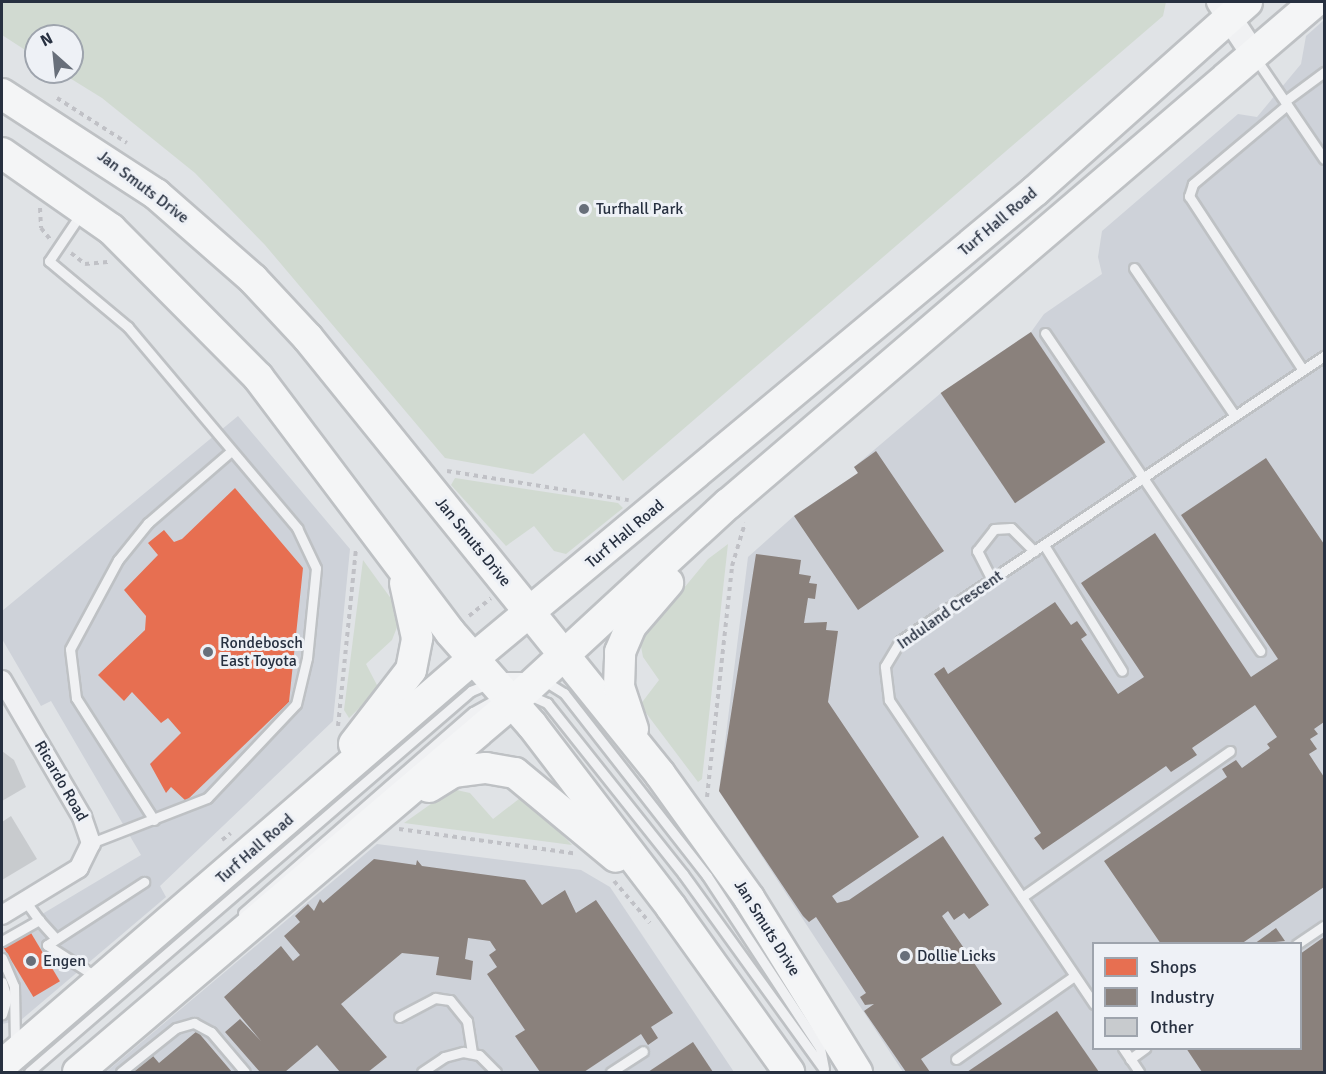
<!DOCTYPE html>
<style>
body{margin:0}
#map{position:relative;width:1326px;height:1074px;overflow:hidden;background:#e0e3e6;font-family:Signika,sans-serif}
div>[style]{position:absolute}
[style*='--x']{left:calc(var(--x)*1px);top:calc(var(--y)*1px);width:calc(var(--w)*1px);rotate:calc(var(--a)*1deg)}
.built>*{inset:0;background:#ced2d9}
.green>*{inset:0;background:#d1dad1}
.shops>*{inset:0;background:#e76f51;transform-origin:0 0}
.industry>*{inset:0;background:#8a817c;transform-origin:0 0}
.building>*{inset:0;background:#c8cbce}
.path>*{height:4px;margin-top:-2px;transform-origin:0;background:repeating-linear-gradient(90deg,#c0c1c6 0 4.5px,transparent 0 9px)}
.roads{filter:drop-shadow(2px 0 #bec1c4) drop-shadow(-2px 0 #bec1c4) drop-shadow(0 2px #bec1c4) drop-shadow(0 -2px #bec1c4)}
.service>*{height:9px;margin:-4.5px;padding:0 4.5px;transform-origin:4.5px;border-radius:4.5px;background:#f0f1f3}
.minor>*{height:18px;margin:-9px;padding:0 9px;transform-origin:9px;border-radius:9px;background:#f0f1f3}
.tertiary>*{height:24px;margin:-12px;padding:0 12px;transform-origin:12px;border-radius:12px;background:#f0f1f3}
.primary>*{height:30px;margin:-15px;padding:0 15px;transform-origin:15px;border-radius:15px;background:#f4f5f6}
.dots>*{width:16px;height:16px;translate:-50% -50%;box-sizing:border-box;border:3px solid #eef1f6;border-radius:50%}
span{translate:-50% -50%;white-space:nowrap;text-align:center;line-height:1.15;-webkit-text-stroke:6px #eef1f6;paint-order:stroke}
.street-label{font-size:16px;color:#273040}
.poi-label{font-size:16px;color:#273040}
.left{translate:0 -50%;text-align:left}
.frame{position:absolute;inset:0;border:3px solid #273040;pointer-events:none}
.legend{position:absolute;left:1092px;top:942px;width:210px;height:108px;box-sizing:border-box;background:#eef1f6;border:2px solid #9ea4ad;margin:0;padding:8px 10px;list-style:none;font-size:18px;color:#273040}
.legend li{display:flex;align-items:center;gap:12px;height:30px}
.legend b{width:30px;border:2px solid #9ea4ad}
.north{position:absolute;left:24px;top:24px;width:60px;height:60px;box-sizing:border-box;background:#eef1f6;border:2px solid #9ea4ad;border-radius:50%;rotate:333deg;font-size:16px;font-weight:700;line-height:24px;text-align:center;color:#273040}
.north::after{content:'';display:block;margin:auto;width:21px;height:27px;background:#686f7a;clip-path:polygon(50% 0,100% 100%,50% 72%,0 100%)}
</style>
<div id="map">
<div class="built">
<i style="clip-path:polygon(evenodd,1324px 20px,1324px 1072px,903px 1072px,719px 791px,748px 557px,795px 515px,858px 473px,854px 467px,941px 393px,1031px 332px,1044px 314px,1102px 274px,1098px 257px,1102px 231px,1238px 114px,1257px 117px,1301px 64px,1306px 36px,1324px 20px,1094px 944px,1300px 944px,1300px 1048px,1094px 1048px,1094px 944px)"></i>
<i style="clip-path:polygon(238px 416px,350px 549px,333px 721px,160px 886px,166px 897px,21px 1020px,2px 1024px,2px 938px,141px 855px,51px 701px,41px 706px,2px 639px,2px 611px)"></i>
<i style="clip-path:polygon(377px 844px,581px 870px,610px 887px,734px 1072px,106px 1072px)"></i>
</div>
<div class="green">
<i style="clip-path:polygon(2px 2px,1166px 2px,1163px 16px,623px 481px,584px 433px,533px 474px,445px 458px,265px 245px,195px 173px,102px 98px,60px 72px,72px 72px,72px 36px,36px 36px,36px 57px,2px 35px)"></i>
<i style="clip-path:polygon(455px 478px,618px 503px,623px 508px,566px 554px,554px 551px,534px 526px,506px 546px,451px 485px)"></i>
<i style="clip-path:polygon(728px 544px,702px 779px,698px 782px,640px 705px,659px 680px,643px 657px,640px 641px,708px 559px)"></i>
<i style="clip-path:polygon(363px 560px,392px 600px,399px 622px,392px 640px,366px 664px,379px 689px,349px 718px,344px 710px)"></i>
<i style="clip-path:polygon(452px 789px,470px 793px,493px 819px,524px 795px,572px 845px,404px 823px)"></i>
</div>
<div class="shops">
<i style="clip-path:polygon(235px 488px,303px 568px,289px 702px,186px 801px,171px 787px,166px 793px,150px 764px,181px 733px,168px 718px,161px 723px,132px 692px,124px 701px,98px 675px,145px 630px,146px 616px,124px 590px,158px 555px,148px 543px,164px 530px,174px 542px,182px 539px)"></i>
<i style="left:28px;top:928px;width:62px;height:31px;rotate:59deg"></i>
</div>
<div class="industry">
<i style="left:1031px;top:332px;width:133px;height:109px;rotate:56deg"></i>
<i style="clip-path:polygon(876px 451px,944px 551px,858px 610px,794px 516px,858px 473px,854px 467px)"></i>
<i style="clip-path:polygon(1266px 458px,1324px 544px,1324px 722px,1314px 729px,1318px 734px,1310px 739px,1317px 749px,1309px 754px,1324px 777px,1324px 887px,1241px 944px,1161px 944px,1104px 861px,1227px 777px,1222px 769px,1236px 760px,1242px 768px,1270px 748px,1267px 744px,1277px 737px,1255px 705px,1192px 748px,1197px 755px,1171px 772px,1166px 766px,1043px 850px,1034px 838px,1041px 833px,934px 674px,944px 667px,948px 674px,1055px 602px,1071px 625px,1077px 621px,1087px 635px,1081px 639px,1118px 694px,1144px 677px,1081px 583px,1155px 533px,1251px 677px,1278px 659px,1181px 515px)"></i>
<i style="clip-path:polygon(756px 554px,801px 560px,799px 574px,811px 576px,809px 583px,817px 584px,815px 599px,808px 598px,804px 623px,827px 622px,826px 630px,838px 631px,828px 702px,919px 837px,832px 896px,837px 903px,849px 900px,943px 836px,989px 905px,969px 919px,964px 913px,954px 920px,948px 911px,942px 916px,1002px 1004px,921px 1059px,930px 1072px,906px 1072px,864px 1011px,874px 1004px,865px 1005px,860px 997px,866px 993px,816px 917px,809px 922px,803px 916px,719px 791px)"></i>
<i style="clip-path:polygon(374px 859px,416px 865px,417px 860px,422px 866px,525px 880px,542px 905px,565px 890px,576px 913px,596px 900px,673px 1013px,651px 1027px,658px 1038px,648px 1045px,641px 1034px,584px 1072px,540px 1072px,515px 1036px,525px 1030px,487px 974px,497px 967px,489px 955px,496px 950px,490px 941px,468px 938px,465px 959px,473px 961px,471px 980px,436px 975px,439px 957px,402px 953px,341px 1004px,387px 1057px,368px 1072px,340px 1072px,317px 1045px,285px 1072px,260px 1072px,225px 1032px,240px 1019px,261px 1041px,224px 997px,281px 946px,293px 961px,300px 955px,284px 936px,300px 922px,295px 916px,308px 904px,314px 911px,320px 899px,323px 903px)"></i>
<i style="clip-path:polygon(1276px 928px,1285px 941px,1254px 944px)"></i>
<i style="clip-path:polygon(1324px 937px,1324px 1072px,1202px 1072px,1186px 1048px,1300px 1048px,1300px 954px)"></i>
<i style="clip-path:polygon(1057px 1011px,1099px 1072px,967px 1072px)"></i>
<i style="clip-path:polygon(197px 1031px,232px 1072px,133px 1072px,153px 1056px,159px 1063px)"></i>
<i style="clip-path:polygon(693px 1042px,713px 1072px,648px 1072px)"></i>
</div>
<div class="building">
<i style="clip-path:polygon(2px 751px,14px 760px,26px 787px,2px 801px)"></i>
<i style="clip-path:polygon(11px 816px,37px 859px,2px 880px,2px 822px)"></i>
</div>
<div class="path">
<i style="--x:57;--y:98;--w:83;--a:32.7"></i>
<i style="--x:40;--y:208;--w:20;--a:87"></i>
<i style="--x:41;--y:228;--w:14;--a:51"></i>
<i style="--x:71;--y:253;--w:18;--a:38"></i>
<i style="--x:85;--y:264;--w:25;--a:-5"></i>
<i style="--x:447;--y:471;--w:184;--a:9.1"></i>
<i style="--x:469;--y:616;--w:28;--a:-39"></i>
<i style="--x:338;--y:726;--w:179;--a:-84.2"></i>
<i style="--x:707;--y:797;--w:232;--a:-83.8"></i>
<i style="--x:732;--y:566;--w:45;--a:-73.2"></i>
<i style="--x:399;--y:829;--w:176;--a:7.9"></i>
<i style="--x:222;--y:840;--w:11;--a:-38"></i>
<i style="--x:614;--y:881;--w:55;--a:49.4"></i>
</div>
<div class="roads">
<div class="service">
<i style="--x:1256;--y:59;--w:121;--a:55.8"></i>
<i style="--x:1285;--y:101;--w:49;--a:-36.6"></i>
<i style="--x:1287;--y:105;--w:123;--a:140"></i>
<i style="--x:1193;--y:184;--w:13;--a:108"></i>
<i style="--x:1189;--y:196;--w:208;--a:56.8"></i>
<i style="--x:82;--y:212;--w:59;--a:124"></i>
<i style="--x:49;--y:261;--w:103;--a:39.9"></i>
<i style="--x:128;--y:327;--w:263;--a:49.9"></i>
<i style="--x:297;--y:528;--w:44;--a:64.6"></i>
<i style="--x:316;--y:568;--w:90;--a:95.7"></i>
<i style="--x:307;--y:658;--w:47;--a:103.4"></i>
<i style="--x:296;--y:704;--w:129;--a:133.4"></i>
<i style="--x:207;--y:798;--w:124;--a:158.8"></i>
<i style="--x:1134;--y:268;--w:179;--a:55.7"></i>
<i style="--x:1045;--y:333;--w:384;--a:55.9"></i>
<i style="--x:1044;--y:545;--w:148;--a:58.2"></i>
<i style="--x:992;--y:580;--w:33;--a:-117"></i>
<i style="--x:977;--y:551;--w:28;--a:-52"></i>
<i style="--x:994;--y:529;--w:17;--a:-3"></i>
<i style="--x:1011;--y:528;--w:33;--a:45"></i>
<i style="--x:543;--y:680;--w:25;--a:32"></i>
<i style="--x:564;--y:693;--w:232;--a:52"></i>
<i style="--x:707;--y:876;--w:206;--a:56.7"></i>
<i style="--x:820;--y:1048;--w:21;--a:79"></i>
<i style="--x:529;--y:695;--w:20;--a:24"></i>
<i style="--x:547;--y:703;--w:218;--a:51.5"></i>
<i style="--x:683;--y:874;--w:239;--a:54.2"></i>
<i style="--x:154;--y:820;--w:145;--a:-122.6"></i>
<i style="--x:76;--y:698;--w:49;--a:-97"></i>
<i style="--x:70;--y:649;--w:101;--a:-61.7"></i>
<i style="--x:118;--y:560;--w:48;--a:-51"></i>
<i style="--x:148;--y:523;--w:110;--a:-40.9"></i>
<i style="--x:1022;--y:897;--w:254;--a:-35.1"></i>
<i style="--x:243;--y:913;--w:305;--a:-41.2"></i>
<i style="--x:473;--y:712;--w:31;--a:-29"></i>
<i style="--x:39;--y:920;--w:25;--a:48"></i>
<i style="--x:2;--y:941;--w:43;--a:-29.6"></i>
<i style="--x:39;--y:920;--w:24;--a:-126"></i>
<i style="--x:1297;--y:944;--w:32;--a:-34"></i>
<i style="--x:47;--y:945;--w:116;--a:-33"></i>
<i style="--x:47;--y:945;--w:61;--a:32.9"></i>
<i style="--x:2;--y:958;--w:30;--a:67"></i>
<i style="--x:14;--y:986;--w:58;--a:89"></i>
<i style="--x:2;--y:982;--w:17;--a:73"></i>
<i style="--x:7;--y:998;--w:17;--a:107"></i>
<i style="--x:1094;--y:1004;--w:367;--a:-124"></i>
<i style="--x:889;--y:700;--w:34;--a:-97"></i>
<i style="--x:885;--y:666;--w:29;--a:-59"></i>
<i style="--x:900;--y:641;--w:511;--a:-33.91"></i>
<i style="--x:399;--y:1017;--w:41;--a:-27.8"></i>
<i style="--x:435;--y:998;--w:15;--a:8"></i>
<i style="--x:450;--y:1000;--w:27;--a:51"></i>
<i style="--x:467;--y:1021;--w:32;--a:81"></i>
<i style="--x:1123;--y:1048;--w:29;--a:56"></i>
<i style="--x:956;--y:1059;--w:144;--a:-35.1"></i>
<i style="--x:1130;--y:1059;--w:19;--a:-36"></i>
<i style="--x:29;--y:1072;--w:584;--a:-40.76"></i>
<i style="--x:471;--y:691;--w:36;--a:-23"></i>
<i style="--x:504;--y:677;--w:26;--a:0"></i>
<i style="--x:121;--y:1072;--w:70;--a:-38.7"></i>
<i style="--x:176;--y:1028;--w:19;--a:-16"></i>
<i style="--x:194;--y:1023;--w:19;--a:28"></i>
<i style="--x:211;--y:1032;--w:52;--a:49.6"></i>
<i style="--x:422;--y:1072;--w:27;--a:-34"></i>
<i style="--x:444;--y:1057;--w:20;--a:-15"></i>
<i style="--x:463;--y:1052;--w:16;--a:11"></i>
<i style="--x:479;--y:1055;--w:24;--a:45"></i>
<i style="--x:611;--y:1072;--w:38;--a:-33"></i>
</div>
<div class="minor">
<i style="--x:2;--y:680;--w:159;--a:59.7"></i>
<i style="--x:82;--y:817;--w:28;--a:71"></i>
<i style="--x:91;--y:843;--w:28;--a:116"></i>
<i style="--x:79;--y:868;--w:90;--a:148.6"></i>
</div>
<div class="tertiary">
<i style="--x:1219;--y:2;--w:64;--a:56.6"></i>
</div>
<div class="primary">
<i style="--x:2;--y:94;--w:184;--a:33"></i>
<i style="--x:156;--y:194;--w:129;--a:41.2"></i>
<i style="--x:253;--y:279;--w:81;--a:47"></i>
<i style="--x:308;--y:338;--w:560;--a:51.08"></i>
<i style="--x:660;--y:774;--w:153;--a:54.3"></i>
<i style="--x:749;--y:898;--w:205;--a:58.2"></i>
<i style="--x:2;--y:153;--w:133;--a:34.9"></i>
<i style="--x:111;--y:229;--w:209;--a:45.2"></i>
<i style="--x:258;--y:377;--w:319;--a:53"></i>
<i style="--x:450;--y:632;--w:124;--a:48.6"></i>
<i style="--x:532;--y:725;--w:229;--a:52.6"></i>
<i style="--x:671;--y:907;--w:203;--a:54.4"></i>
<i style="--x:633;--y:729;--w:44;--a:-108.4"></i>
<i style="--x:619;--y:687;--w:35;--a:-88"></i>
<i style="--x:620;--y:652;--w:28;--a:-67"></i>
<i style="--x:631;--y:626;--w:57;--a:-49.3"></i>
<i style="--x:354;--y:744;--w:93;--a:-52.4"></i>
<i style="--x:411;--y:670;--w:33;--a:-79"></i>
<i style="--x:417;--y:638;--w:56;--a:-102.3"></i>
<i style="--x:429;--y:787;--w:28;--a:-32"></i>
<i style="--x:453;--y:772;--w:33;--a:-7"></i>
<i style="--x:486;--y:768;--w:29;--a:10"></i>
<i style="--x:515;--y:773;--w:131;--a:39.7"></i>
<i style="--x:2;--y:1065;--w:623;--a:-40.77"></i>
<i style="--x:474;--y:658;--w:730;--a:-39.78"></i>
<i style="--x:1035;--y:191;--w:284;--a:-41.7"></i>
<i style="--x:78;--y:1072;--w:570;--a:-40.37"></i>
<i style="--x:512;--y:703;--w:294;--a:-42.7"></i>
<i style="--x:728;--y:504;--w:772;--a:-40.54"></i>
</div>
</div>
<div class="dots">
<i style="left:584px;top:209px;background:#686f7a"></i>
<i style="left:208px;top:652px;background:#686f7a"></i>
<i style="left:905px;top:956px;background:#686f7a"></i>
<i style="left:31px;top:961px;background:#686f7a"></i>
</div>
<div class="street-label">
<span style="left:143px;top:187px;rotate:37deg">Jan Smuts Drive</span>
<span style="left:998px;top:222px;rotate:-40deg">Turf Hall Road</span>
<span style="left:625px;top:534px;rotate:-40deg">Turf Hall Road</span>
<span style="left:473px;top:542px;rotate:51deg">Jan Smuts Drive</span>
<span style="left:950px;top:610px;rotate:-35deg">Induland Crescent</span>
<span style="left:61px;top:781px;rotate:60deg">Ricardo Road</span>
<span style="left:255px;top:849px;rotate:-41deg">Turf Hall Road</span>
<span style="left:767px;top:928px;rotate:58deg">Jan Smuts Drive</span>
</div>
<div class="poi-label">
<span class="left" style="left:596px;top:209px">Turfhall Park</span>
<span class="left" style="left:220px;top:652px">Rondebosch<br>East Toyota</span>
<span class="left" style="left:917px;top:956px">Dollie Licks</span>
<span class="left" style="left:43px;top:961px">Engen</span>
</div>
<div class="frame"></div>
<ul class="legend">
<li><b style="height:16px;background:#e76f51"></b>Shops</li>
<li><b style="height:16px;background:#8a817c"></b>Industry</li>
<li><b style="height:16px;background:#c8cbce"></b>Other</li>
</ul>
<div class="north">N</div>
</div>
